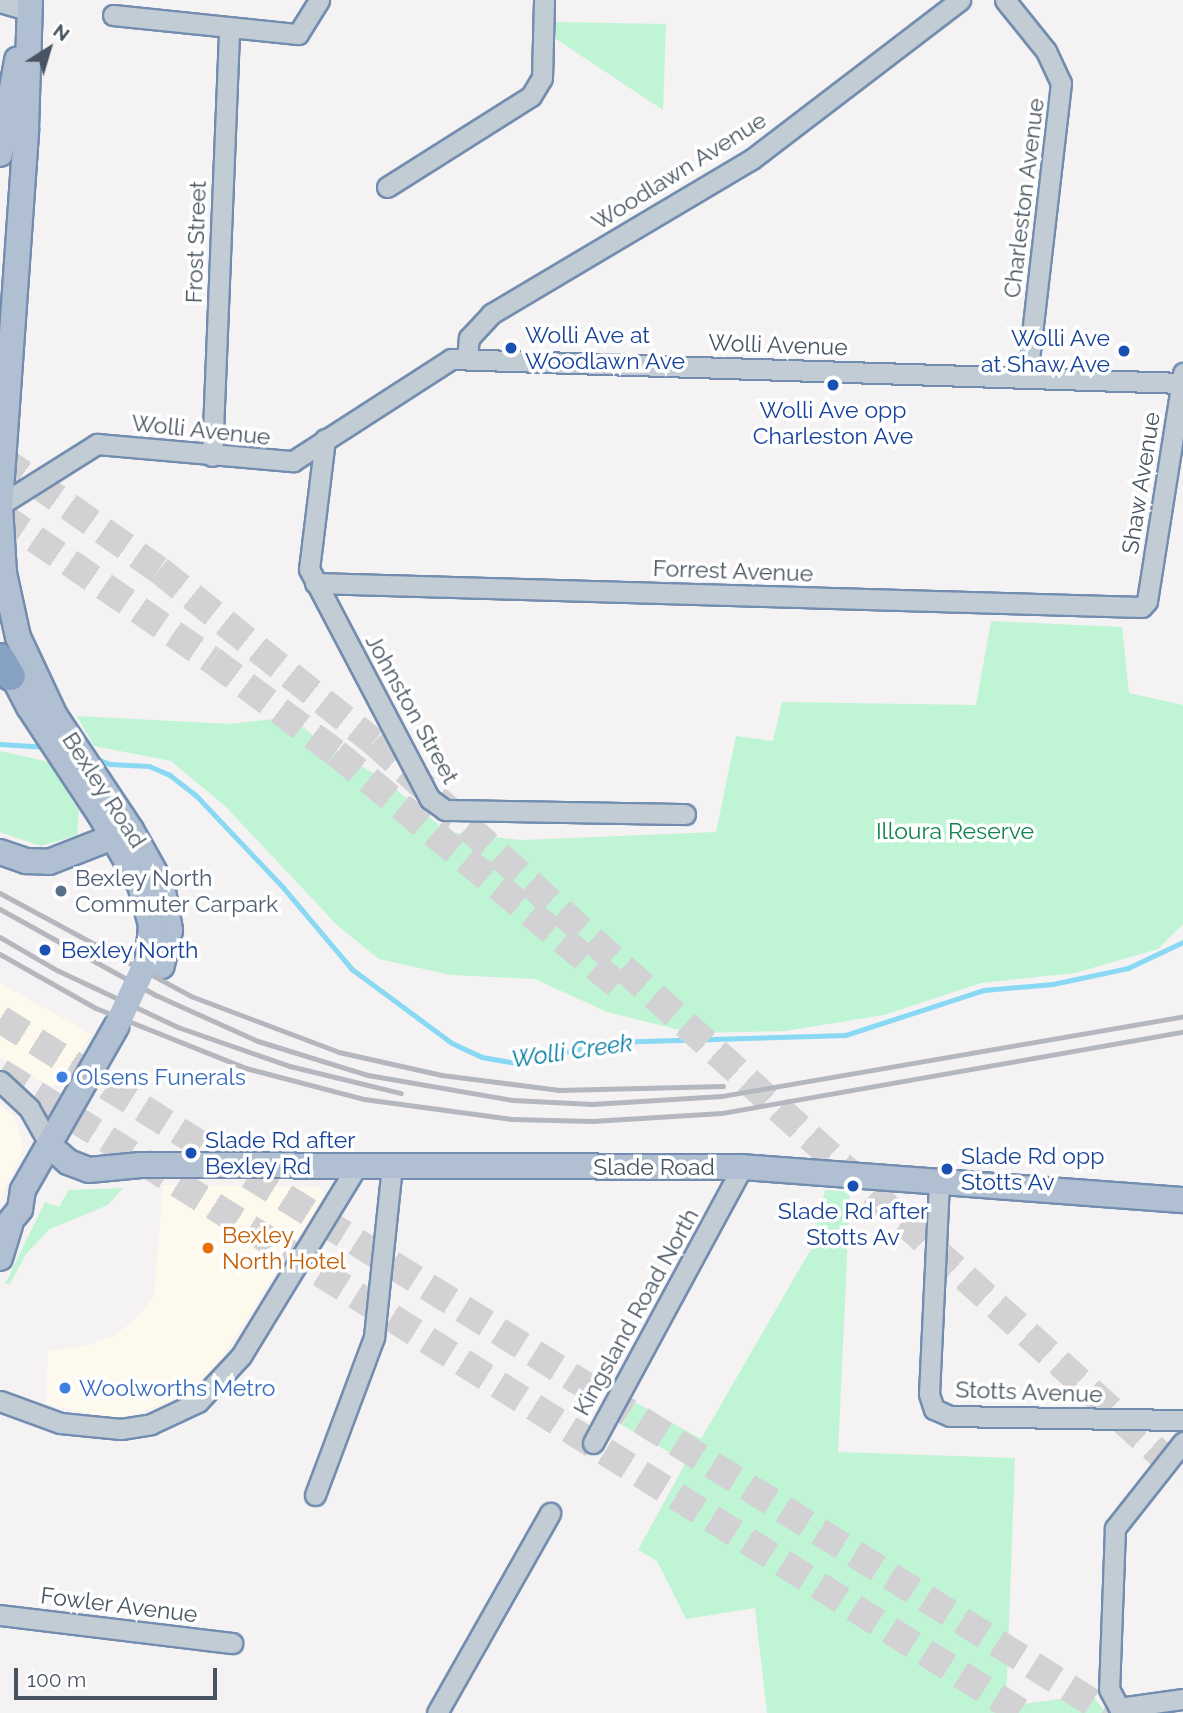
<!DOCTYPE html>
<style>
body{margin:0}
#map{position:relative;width:1183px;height:1713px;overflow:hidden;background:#f4f2f2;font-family:Raleway,sans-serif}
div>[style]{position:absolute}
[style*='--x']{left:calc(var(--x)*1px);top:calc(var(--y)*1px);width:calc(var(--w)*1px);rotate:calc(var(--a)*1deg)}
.commercial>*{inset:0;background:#fef9ed}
.green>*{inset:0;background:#bff4d5}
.stream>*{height:4.5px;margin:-2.25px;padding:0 2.25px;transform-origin:2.25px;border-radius:2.25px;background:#89d9f4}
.highway-tunnel>*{height:28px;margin-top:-14px;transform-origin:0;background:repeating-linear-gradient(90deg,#d2d2d5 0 28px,transparent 0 42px)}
.roads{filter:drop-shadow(2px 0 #728db0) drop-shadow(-2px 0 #728db0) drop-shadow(0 2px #728db0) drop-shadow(0 -2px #728db0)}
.minor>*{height:19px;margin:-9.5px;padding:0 9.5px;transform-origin:9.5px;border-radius:9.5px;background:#c2ccd4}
.major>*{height:24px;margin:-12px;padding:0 12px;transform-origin:12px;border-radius:12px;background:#b0c0d2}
.highway>*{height:28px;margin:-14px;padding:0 14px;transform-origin:14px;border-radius:14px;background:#87a2c4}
.rail>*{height:4.5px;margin:-2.25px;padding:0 2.25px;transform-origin:2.25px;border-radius:2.25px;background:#b4b7bd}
.major-bridge>*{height:24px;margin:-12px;padding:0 12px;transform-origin:12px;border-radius:12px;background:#b0c0d2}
.dots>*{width:19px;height:19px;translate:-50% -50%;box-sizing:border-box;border:4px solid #fff;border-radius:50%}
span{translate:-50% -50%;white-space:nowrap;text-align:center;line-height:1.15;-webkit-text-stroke:7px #fff;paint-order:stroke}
.street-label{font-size:23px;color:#485461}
.transit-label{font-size:23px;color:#164399}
.left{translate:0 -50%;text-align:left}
.right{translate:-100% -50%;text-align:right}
.park-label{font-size:23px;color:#10854f}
.service-label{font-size:23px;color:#4e5e75}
.shop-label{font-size:23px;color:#366cbe}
.food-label{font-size:23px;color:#c56008}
.water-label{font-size:24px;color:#037ba2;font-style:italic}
.north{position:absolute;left:14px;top:14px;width:70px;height:70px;-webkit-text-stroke:5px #fff;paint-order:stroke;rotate:37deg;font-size:19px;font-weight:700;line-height:28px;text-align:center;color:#485461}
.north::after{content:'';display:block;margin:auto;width:24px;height:32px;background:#485461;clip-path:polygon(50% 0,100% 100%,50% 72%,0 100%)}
.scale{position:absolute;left:14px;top:1668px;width:203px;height:32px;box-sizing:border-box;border:4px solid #485461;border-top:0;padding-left:9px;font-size:21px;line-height:24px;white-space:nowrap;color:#485461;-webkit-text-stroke:5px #fff;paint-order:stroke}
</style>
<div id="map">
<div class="commercial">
<i style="clip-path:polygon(0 983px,91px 1034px,63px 1084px,57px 1080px,52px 1087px,0 1058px)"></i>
<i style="clip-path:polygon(0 1105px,15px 1118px,24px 1149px,0 1199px)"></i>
<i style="clip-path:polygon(163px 1185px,319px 1187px,325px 1195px,219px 1362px,184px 1395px,128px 1417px,101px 1417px,46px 1404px,48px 1351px,90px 1345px,113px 1336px,135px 1320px,154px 1297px)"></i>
</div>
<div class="green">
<i style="clip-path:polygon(556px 22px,666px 24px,663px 110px,556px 39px)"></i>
<i style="clip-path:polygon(991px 621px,1122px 627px,1129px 693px,1183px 705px,1183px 924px,1158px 949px,1075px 973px,981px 983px,884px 1015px,785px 1031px,692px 1033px,607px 1012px,535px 979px,451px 975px,379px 959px,338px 926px,225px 806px,171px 761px,94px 746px,77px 716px,230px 724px,292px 717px,319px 741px,385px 780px,447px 832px,521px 840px,716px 832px,736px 736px,773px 741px,782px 702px,976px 705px)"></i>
<i style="clip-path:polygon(0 751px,49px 762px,79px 811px,77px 835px,41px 846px,0 832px)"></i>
<i style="clip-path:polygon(123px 1188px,108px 1205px,50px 1229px,26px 1254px,10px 1284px,5px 1284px,45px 1202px,59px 1207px,69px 1190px)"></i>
<i style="clip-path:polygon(825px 1190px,850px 1192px,838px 1452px,1015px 1458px,1006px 1706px,1092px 1695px,1106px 1713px,767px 1713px,755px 1608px,686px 1619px,657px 1561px,638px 1550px,686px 1462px,622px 1425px,635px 1402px,701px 1439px,811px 1249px)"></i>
</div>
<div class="stream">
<i style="--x:0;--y:744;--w:47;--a:3.7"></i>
<i style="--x:95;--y:758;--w:16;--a:22"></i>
<i style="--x:110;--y:764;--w:39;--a:3"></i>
<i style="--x:149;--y:766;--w:23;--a:23"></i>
<i style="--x:170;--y:775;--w:33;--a:38"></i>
<i style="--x:196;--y:795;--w:127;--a:46.6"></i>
<i style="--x:283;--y:887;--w:107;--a:49.9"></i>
<i style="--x:352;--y:969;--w:124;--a:36.5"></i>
<i style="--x:452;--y:1043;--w:33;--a:25"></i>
<i style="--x:482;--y:1057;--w:35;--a:10"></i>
<i style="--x:516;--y:1063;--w:96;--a:-12.6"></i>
<i style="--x:610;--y:1042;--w:236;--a:-1.7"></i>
<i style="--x:846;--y:1035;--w:145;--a:-18.1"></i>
<i style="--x:984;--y:990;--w:69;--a:-5"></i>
<i style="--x:1053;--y:984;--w:77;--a:-12"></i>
<i style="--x:1128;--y:968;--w:61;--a:-25.3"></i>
</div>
<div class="highway-tunnel">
<i style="--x:0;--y:458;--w:194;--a:35.2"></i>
<i style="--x:159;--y:570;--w:275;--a:38.7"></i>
<i style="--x:374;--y:742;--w:1092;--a:42.18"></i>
<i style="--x:0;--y:515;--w:257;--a:34.4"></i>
<i style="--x:212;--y:660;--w:155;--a:36.9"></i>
<i style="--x:336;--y:753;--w:372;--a:39.5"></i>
<i style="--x:0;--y:1019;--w:1308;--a:32.04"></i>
<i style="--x:0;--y:1072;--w:1206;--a:32.1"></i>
</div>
<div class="roads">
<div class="minor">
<i style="--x:1005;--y:0;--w:65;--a:51.2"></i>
<i style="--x:1046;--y:51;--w:35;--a:65"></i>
<i style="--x:1061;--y:83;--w:296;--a:96.6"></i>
<i style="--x:0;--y:2;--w:29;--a:16"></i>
<i style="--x:113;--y:15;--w:186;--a:5.9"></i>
<i style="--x:298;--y:34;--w:40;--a:-58"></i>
<i style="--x:387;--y:187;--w:170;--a:-32.3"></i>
<i style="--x:531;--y:96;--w:21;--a:-59"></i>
<i style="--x:542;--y:78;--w:78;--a:-88.5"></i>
<i style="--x:467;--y:359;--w:21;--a:-85"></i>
<i style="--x:469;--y:338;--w:33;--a:-47"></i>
<i style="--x:491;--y:314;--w:304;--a:-30.7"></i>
<i style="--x:752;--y:159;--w:262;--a:-37.4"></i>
<i style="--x:325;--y:439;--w:131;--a:97"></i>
<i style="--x:309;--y:569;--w:260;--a:62.3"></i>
<i style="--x:430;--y:799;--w:19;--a:36"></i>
<i style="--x:445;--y:810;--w:240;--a:1"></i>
<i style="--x:212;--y:456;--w:426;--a:-87.7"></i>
<i style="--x:0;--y:505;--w:115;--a:-32.2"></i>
<i style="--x:97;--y:444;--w:197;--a:5"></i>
<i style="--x:293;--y:461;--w:188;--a:-32.8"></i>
<i style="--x:451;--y:359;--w:732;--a:1.88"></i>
<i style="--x:315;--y:583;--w:827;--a:1.66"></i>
<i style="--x:1142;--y:607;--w:8;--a:-50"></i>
<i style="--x:1147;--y:601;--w:231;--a:-81"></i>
<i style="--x:0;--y:1081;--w:40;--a:43"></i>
<i style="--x:29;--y:1108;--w:45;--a:60.6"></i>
<i style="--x:939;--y:1182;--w:212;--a:92.7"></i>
<i style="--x:929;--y:1394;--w:16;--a:72"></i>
<i style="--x:934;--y:1409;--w:17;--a:24"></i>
<i style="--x:950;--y:1416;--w:233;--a:1"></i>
<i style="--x:0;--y:1401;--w:64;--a:20.1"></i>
<i style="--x:60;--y:1423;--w:61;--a:5.6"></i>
<i style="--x:121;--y:1429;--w:30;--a:-9"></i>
<i style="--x:151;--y:1424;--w:52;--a:-25.1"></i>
<i style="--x:198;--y:1402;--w:63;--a:-46.9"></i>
<i style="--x:241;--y:1356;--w:223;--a:-58.6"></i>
<i style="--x:1183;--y:1442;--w:110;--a:128.3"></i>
<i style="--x:1115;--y:1528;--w:161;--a:92.1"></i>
<i style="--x:1109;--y:1689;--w:21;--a:62"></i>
<i style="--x:1119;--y:1708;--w:65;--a:-8"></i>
<i style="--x:593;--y:1443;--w:314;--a:-61.6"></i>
<i style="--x:315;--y:1495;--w:169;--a:-69.5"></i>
<i style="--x:374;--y:1337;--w:173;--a:-84"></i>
<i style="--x:0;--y:1615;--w:234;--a:6.9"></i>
<i style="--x:437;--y:1713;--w:230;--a:-60.5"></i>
</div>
<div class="major">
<i style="--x:0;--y:154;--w:96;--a:-79.7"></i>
<i style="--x:0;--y:505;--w:377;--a:-86"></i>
<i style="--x:26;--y:129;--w:129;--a:-88.2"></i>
<i style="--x:0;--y:506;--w:67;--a:86.6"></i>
<i style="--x:4;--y:573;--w:66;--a:77.7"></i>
<i style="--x:18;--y:637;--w:87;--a:64.9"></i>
<i style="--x:55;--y:716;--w:137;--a:56.3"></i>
<i style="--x:131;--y:830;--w:63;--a:60.6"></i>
<i style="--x:162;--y:885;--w:46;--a:79.9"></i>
<i style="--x:170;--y:930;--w:37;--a:103"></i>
<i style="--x:4;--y:659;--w:54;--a:62.5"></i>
<i style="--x:29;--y:707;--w:131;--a:56.6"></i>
<i style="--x:101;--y:816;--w:79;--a:60.5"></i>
<i style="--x:140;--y:885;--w:41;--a:74.6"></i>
<i style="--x:151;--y:925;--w:33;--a:95"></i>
<i style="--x:0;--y:852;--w:28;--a:19"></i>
<i style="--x:26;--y:861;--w:23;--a:2"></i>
<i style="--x:49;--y:862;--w:85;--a:-21.4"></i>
<i style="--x:51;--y:1147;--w:23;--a:41"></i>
<i style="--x:68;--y:1162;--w:22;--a:21"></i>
<i style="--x:89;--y:1170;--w:52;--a:-5.5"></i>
<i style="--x:141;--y:1165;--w:601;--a:0.19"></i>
<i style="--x:742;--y:1167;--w:442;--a:4.3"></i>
<i style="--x:0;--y:1234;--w:32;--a:-51"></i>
<i style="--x:20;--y:1209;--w:19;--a:-81"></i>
<i style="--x:23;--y:1190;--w:188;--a:-60.3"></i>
<i style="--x:0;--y:1258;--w:34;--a:-73"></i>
</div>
<div class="highway">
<i style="--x:0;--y:658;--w:21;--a:59"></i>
</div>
</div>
<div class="rail">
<i style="--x:0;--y:893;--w:217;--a:28.3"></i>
<i style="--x:191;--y:996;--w:158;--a:20.7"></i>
<i style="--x:339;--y:1052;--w:106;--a:12.6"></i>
<i style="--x:442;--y:1075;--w:118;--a:7.3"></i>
<i style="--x:559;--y:1090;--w:164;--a:-1.4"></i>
<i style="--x:0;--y:909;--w:178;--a:28.9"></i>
<i style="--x:156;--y:995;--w:112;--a:24.3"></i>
<i style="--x:258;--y:1041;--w:115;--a:17.2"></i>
<i style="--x:368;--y:1075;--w:147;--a:9.8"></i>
<i style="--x:513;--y:1100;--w:79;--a:2.9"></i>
<i style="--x:592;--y:1104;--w:130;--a:-3.5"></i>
<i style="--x:722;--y:1096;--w:468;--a:-9.8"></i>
<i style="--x:0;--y:937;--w:66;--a:30.1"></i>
<i style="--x:57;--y:970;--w:134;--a:25.2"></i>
<i style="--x:178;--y:1027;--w:119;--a:19.2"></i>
<i style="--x:290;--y:1066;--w:114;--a:13.7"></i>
<i style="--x:0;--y:954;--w:110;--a:29.4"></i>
<i style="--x:96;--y:1008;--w:162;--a:21.8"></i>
<i style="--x:246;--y:1068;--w:122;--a:14.7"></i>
<i style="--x:364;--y:1099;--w:149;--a:7.7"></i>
<i style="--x:512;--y:1119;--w:80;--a:1.4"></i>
<i style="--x:592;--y:1121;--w:130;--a:-3.5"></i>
<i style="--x:722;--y:1113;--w:468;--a:-10"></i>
</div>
<div class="major-bridge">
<i style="--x:116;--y:1027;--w:76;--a:-65.1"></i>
</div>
<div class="dots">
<i style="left:511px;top:348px;background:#1a4fb4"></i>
<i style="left:1124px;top:351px;background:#1a4fb4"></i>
<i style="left:833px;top:385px;background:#1a4fb4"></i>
<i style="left:61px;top:891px;background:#5c6f8a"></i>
<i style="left:45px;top:950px;background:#1a4fb4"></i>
<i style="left:62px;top:1077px;background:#3f7fe0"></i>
<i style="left:191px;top:1153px;background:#1a4fb4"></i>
<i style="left:947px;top:1169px;background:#1a4fb4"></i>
<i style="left:853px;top:1186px;background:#1a4fb4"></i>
<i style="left:208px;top:1248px;background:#e8710a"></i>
<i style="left:65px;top:1388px;background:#3f7fe0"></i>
</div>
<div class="street-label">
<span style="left:679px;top:171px;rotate:-32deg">Woodlawn Avenue</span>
<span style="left:1024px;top:198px;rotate:-83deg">Charleston Avenue</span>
<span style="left:196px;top:242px;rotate:-88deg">Frost Street</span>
<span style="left:778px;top:345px;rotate:2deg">Wolli Avenue</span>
<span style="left:201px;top:430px;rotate:6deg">Wolli Avenue</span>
<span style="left:1141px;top:483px;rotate:-81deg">Shaw Avenue</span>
<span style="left:733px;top:571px;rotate:2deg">Forrest Avenue</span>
<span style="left:412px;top:709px;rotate:61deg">Johnston Street</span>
<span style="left:104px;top:790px;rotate:57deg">Bexley Road</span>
<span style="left:654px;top:1167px">Slade Road</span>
<span style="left:636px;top:1312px;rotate:-61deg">Kingsland Road North</span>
<span style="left:1029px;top:1392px;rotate:2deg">Stotts Avenue</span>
<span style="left:119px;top:1605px;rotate:7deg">Fowler Avenue</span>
</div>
<div class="transit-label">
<span class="left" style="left:525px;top:348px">Wolli Ave at<br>Woodlawn Ave</span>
<span class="right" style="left:1110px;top:351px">Wolli Ave<br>at Shaw Ave</span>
<span style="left:833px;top:423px">Wolli Ave opp<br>Charleston Ave</span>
<span class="left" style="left:61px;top:950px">Bexley North</span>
<span class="left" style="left:205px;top:1153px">Slade Rd after<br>Bexley Rd</span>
<span class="left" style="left:961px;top:1169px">Slade Rd opp<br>Stotts Av</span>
<span style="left:853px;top:1224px">Slade Rd after<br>Stotts Av</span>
</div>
<div class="park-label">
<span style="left:955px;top:831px">Illoura Reserve</span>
</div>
<div class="service-label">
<span class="left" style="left:75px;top:891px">Bexley North<br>Commuter Carpark</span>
</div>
<div class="shop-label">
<span class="left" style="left:76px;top:1077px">Olsens Funerals</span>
<span class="left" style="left:79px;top:1388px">Woolworths Metro</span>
</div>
<div class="food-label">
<span class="left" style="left:222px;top:1248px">Bexley<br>North Hotel</span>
</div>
<div class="water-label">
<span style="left:572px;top:1051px;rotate:-8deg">Wolli Creek</span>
</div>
<div class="north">N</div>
<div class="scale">100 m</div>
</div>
